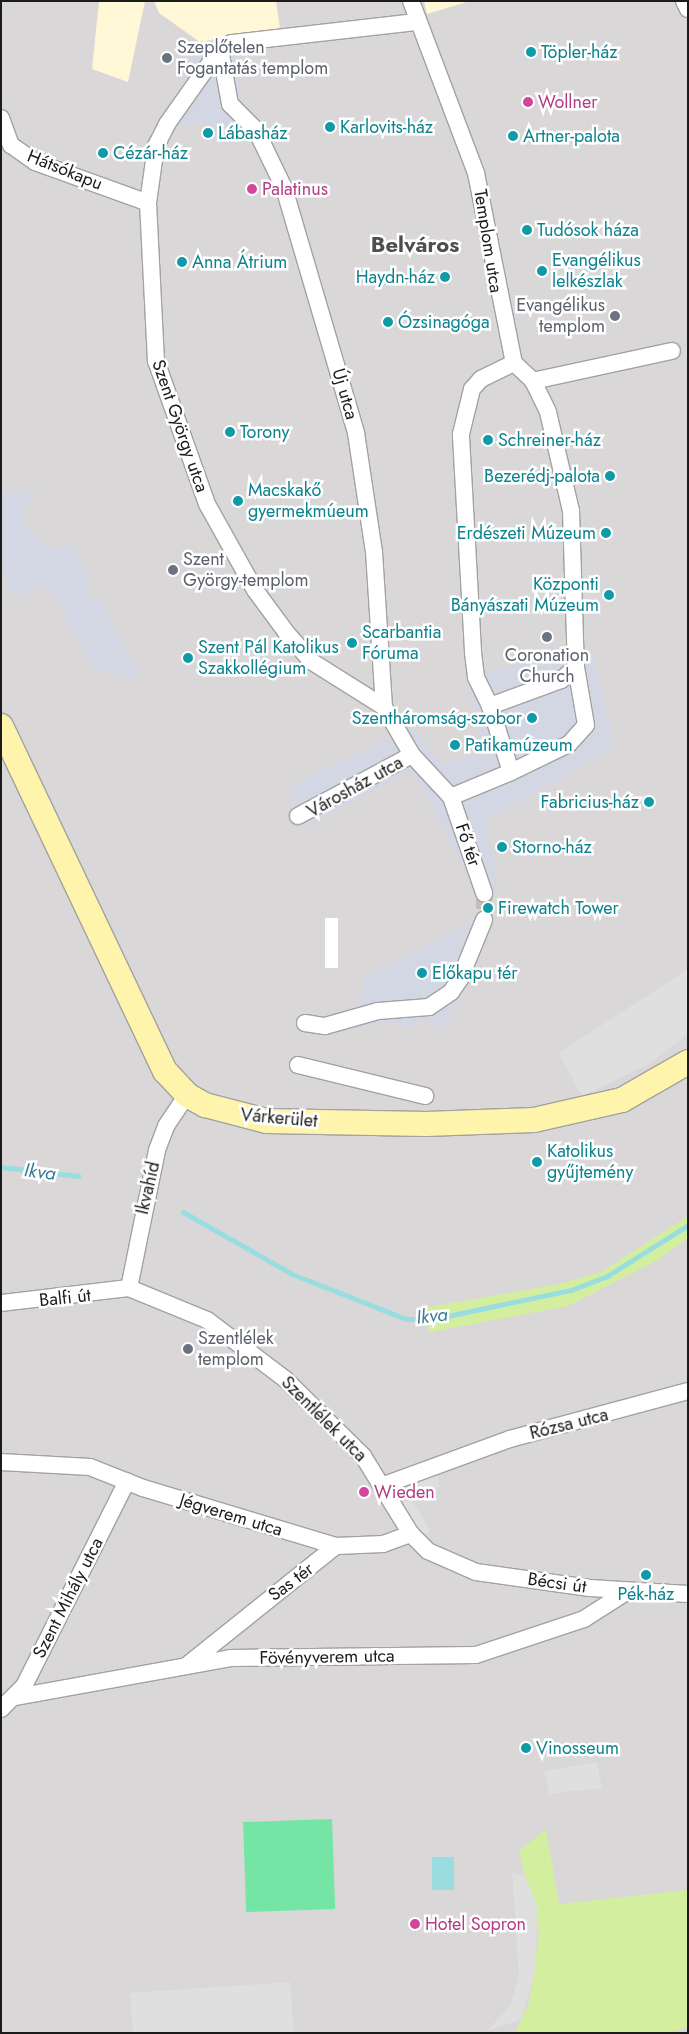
<!DOCTYPE html>
<meta charset="utf-8">
<style>
body{margin:0}
#map{position:relative;width:689px;height:2034px;overflow:hidden;background:#eee6df;font-family:Jost,sans-serif}
div>[style]{position:absolute}
[style*='--x']{left:calc(var(--x)*1px);top:calc(var(--y)*1px);width:calc(var(--w)*1px);rotate:calc(var(--a)*1deg)}
.residential>*{inset:0;background:#d9d7d8;transform-origin:0 0}
.education>*{inset:0;background:#fff7d6}
.grass>*{inset:0;background:#d4ee9f}
.pitch>*{inset:0;background:#74e5a4;transform-origin:0 0}
.parking>*{inset:0;background:#dfdfdf}
.plaza>*{inset:0;background:#d3d6e3}
.water>*{inset:0;background:#9adde0;transform-origin:0 0}
.pier>*{inset:0;background:#fff;transform-origin:0 0}
.stream>*{height:5px;margin:-2.5px;padding:0 2.5px;transform-origin:2.5px;border-radius:2.5px;background:#9adde0}
.street-tunnel>*{height:16px;margin-top:-8px;transform-origin:0;background:repeating-linear-gradient(90deg,#c4bdb8 0 16px,transparent 0 24px)}
.roads{filter:drop-shadow(1px 0 #a2a2a2) drop-shadow(-1px 0 #a2a2a2) drop-shadow(0 1px #a2a2a2) drop-shadow(0 -1px #a2a2a2)}
.street>*{height:16px;margin:-8px;padding:0 8px;transform-origin:8px;border-radius:8px;background:#fff}
.secondary>*{height:24px;margin:-12px;padding:0 12px;transform-origin:12px;border-radius:12px;background:#fff4ab}
.dots>*{width:14px;height:14px;translate:-50% -50%;box-sizing:border-box;border:2px solid #fff;border-radius:50%}
span{translate:-50% -50%;white-space:nowrap;text-align:center;line-height:1.15;-webkit-text-stroke:5px #fff;paint-order:stroke}
.worship-label{font-size:18px;color:#5b616d}
.left{translate:0 -50%;text-align:left}
.right{translate:-100% -50%;text-align:right}
.culture-label{font-size:18px;color:#0d838f}
.hotel-label{font-size:18px;color:#b23c85}
.street-label{font-size:18px;color:#1b1b1b}
.water-label{font-size:19px;color:#397b99;font-style:italic}
.district-label{font-size:22px;color:#4e4e4e;font-weight:700}
.frame{position:absolute;inset:0;border:2px solid #1b1b1b;pointer-events:none}
</style>
<div id="map">
<div class="residential">
<i style="left:1px;top:1px;width:687px;height:2032px"></i>
</div>
<div class="education">
<i style="clip-path:polygon(99px 1px,145px 1px,128px 82px,92px 69px)"></i>
<i style="clip-path:polygon(154px 1px,276px 1px,280px 29px,200px 42px,159px 13px)"></i>
<i style="clip-path:polygon(424px 1px,470px 1px,427px 14px)"></i>
</div>
<div class="grass">
<i style="clip-path:polygon(688px 1216px,688px 1238px,656px 1261px,568px 1306px,431px 1332px,417px 1309px,560px 1284px,603px 1271px)"></i>
<i style="clip-path:polygon(546px 1829px,559px 1904px,688px 1890px,688px 2027px,670px 2033px,515px 2033px,529px 2003px,539px 1934px,519px 1851px)"></i>
</div>
<div class="pitch">
<i style="left:332px;top:1819px;width:90px;height:89px;rotate:88deg"></i>
</div>
<div class="parking">
<i style="clip-path:polygon(688px 969px,688px 1034px,649px 1064px,582px 1096px,559px 1053px)"></i>
<i style="clip-path:polygon(435px 1464px,440px 1487px,416px 1494px,408px 1473px)"></i>
<i style="clip-path:polygon(411px 1499px,430px 1530px,420px 1543px,396px 1507px)"></i>
<i style="clip-path:polygon(597px 1762px,602px 1788px,549px 1794px,544px 1771px)"></i>
<i style="clip-path:polygon(512px 1872px,525px 1877px,538px 1906px,535px 1970px,522px 2019px,487px 2031px,510px 2006px,519px 1976px)"></i>
<i style="clip-path:polygon(290px 1982px,294px 2033px,133px 2033px,130px 1993px)"></i>
</div>
<div class="plaza">
<i style="clip-path:polygon(232px 36px,243px 109px,232px 115px,235px 127px,161px 122px,168px 99px,176px 101px,200px 42px)"></i>
<i style="clip-path:polygon(37px 487px,23px 515px,31px 536px,49px 548px,73px 544px,91px 579px,86px 589px,90px 597px,101px 600px,139px 674px,129px 679px,104px 669px,94px 671px,48px 583px,14px 599px,1px 568px,1px 495px)"></i>
<i style="clip-path:polygon(571px 656px,593px 656px,615px 747px,486px 820px,497px 884px,495px 894px,477px 893px,412px 770px,311px 825px,287px 787px,389px 739px,395px 728px,408px 723px,441px 764px,483px 754px,468px 677px,532px 660px,535px 668px,546px 665px,548px 669px)"></i>
<i style="clip-path:polygon(476px 919px,478px 952px,445px 1028px,421px 1020px,413px 1028px,392px 1022px,354px 1029px,364px 978px)"></i>
</div>
<div class="water">
<i style="left:432px;top:1857px;width:22px;height:33px"></i>
</div>
<div class="pier">
<i style="left:325px;top:918px;width:13px;height:50px"></i>
</div>
<div class="stream">
<i style="--x:1;--y:1167;--w:78;--a:6.7"></i>
<i style="--x:183;--y:1212;--w:125;--a:29.6"></i>
<i style="--x:292;--y:1274;--w:123;--a:21.5"></i>
<i style="--x:406;--y:1319;--w:27;--a:0"></i>
<i style="--x:433;--y:1319;--w:141;--a:-11.9"></i>
<i style="--x:571;--y:1290;--w:39;--a:-21"></i>
<i style="--x:607;--y:1276;--w:96;--a:-32.2"></i>
</div>
<div class="street-tunnel">
<i style="--x:484;--y:893;--w:27;--a:90"></i>
</div>
<div class="roads">
<div class="street">
<i style="--x:411;--y:1;--w:184;--a:69.3"></i>
<i style="--x:476;--y:173;--w:194;--a:78.7"></i>
<i style="--x:514;--y:363;--w:26;--a:43"></i>
<i style="--x:533;--y:381;--w:34;--a:64"></i>
<i style="--x:548;--y:412;--w:102;--a:76.9"></i>
<i style="--x:571;--y:511;--w:156;--a:88.2"></i>
<i style="--x:576;--y:667;--w:20;--a:139"></i>
<i style="--x:561;--y:680;--w:76;--a:159.9"></i>
<i style="--x:490;--y:706;--w:69;--a:72.3"></i>
<i style="--x:511;--y:772;--w:65;--a:157.4"></i>
<i style="--x:451;--y:797;--w:102;--a:71"></i>
<i style="--x:684;--y:1;--w:9;--a:63"></i>
<i style="--x:220;--y:49;--w:56;--a:79.7"></i>
<i style="--x:230;--y:104;--w:37;--a:45"></i>
<i style="--x:256;--y:130;--w:64;--a:64.2"></i>
<i style="--x:284;--y:188;--w:255;--a:73.6"></i>
<i style="--x:356;--y:433;--w:120;--a:81.4"></i>
<i style="--x:374;--y:552;--w:155;--a:86.3"></i>
<i style="--x:384;--y:707;--w:56;--a:59.7"></i>
<i style="--x:412;--y:755;--w:57;--a:47.1"></i>
<i style="--x:1;--y:118;--w:29;--a:70"></i>
<i style="--x:11;--y:145;--w:29;--a:35"></i>
<i style="--x:35;--y:162;--w:120;--a:19.9"></i>
<i style="--x:533;--y:381;--w:142;--a:-12.2"></i>
<i style="--x:490;--y:706;--w:32;--a:-116"></i>
<i style="--x:476;--y:677;--w:26;--a:-97"></i>
<i style="--x:473;--y:651;--w:217;--a:-93.2"></i>
<i style="--x:461;--y:434;--w:46;--a:-76.3"></i>
<i style="--x:472;--y:389;--w:13;--a:-48"></i>
<i style="--x:481;--y:379;--w:37;--a:-26"></i>
<i style="--x:384;--y:707;--w:86;--a:-147.8"></i>
<i style="--x:311;--y:661;--w:38;--a:-131"></i>
<i style="--x:286;--y:632;--w:52;--a:-126.4"></i>
<i style="--x:255;--y:590;--w:98;--a:-119.2"></i>
<i style="--x:207;--y:504;--w:152;--a:-109.6"></i>
<i style="--x:156;--y:361;--w:158;--a:-92.9"></i>
<i style="--x:148;--y:203;--w:58;--a:-82"></i>
<i style="--x:156;--y:146;--w:25;--a:-63"></i>
<i style="--x:167;--y:124;--w:92;--a:-54.8"></i>
<i style="--x:220;--y:49;--w:13;--a:-27"></i>
<i style="--x:232;--y:43;--w:186;--a:-6.5"></i>
<i style="--x:511;--y:772;--w:64;--a:-25.8"></i>
<i style="--x:569;--y:744;--w:25;--a:-48"></i>
<i style="--x:586;--y:725;--w:59;--a:-99.8"></i>
<i style="--x:298;--y:816;--w:129;--a:-28.2"></i>
<i style="--x:305;--y:1023;--w:20;--a:9"></i>
<i style="--x:325;--y:1026;--w:55;--a:-15.8"></i>
<i style="--x:378;--y:1011;--w:51;--a:-4.5"></i>
<i style="--x:429;--y:1007;--w:27;--a:-34"></i>
<i style="--x:451;--y:992;--w:16;--a:-55"></i>
<i style="--x:460;--y:979;--w:64;--a:-67.9"></i>
<i style="--x:298;--y:1065;--w:131;--a:13.7"></i>
<i style="--x:129;--y:1288;--w:84;--a:22.3"></i>
<i style="--x:207;--y:1320;--w:98;--a:37.1"></i>
<i style="--x:285;--y:1379;--w:110;--a:44.6"></i>
<i style="--x:363;--y:1456;--w:92;--a:58.4"></i>
<i style="--x:411;--y:1534;--w:24;--a:45"></i>
<i style="--x:428;--y:1551;--w:52;--a:23.6"></i>
<i style="--x:476;--y:1572;--w:115;--a:8"></i>
<i style="--x:590;--y:1588;--w:98;--a:3.5"></i>
<i style="--x:129;--y:1288;--w:141;--a:-78.5"></i>
<i style="--x:157;--y:1150;--w:26;--a:-69"></i>
<i style="--x:166;--y:1126;--w:37;--a:-56"></i>
<i style="--x:1;--y:1303;--w:129;--a:-6.7"></i>
<i style="--x:1;--y:1462;--w:89;--a:3.2"></i>
<i style="--x:90;--y:1467;--w:57;--a:21.6"></i>
<i style="--x:143;--y:1488;--w:202;--a:16.7"></i>
<i style="--x:384;--y:1485;--w:134;--a:-20.1"></i>
<i style="--x:510;--y:1439;--w:184;--a:-15.1"></i>
<i style="--x:186;--y:1666;--w:192;--a:-38.7"></i>
<i style="--x:336;--y:1546;--w:47;--a:-2.4"></i>
<i style="--x:383;--y:1544;--w:30;--a:-20"></i>
<i style="--x:16;--y:1697;--w:218;--a:-10.3"></i>
<i style="--x:230;--y:1658;--w:246;--a:-0.7"></i>
<i style="--x:476;--y:1655;--w:114;--a:-18.4"></i>
<i style="--x:584;--y:1619;--w:52;--a:-32.5"></i>
<i style="--x:1;--y:1709;--w:33;--a:-45"></i>
<i style="--x:24;--y:1686;--w:229;--a:-63.3"></i>
</div>
<div class="secondary">
<i style="--x:1;--y:726;--w:382;--a:64.6"></i>
<i style="--x:165;--y:1071;--w:33;--a:47"></i>
<i style="--x:187;--y:1095;--w:21;--a:29"></i>
<i style="--x:205;--y:1105;--w:64;--a:14.5"></i>
<i style="--x:267;--y:1121;--w:159;--a:1.1"></i>
<i style="--x:426;--y:1124;--w:108;--a:-2.1"></i>
<i style="--x:534;--y:1120;--w:90;--a:-12.8"></i>
<i style="--x:622;--y:1100;--w:76;--a:-29.9"></i>
</div>
</div>
<div class="dots">
<i style="left:531px;top:52px;background:#0f9aa8"></i>
<i style="left:167px;top:58px;background:#6b7280"></i>
<i style="left:528px;top:102px;background:#d1479c"></i>
<i style="left:330px;top:127px;background:#0f9aa8"></i>
<i style="left:208px;top:133px;background:#0f9aa8"></i>
<i style="left:513px;top:136px;background:#0f9aa8"></i>
<i style="left:103px;top:153px;background:#0f9aa8"></i>
<i style="left:252px;top:189px;background:#d1479c"></i>
<i style="left:527px;top:230px;background:#0f9aa8"></i>
<i style="left:182px;top:262px;background:#0f9aa8"></i>
<i style="left:542px;top:271px;background:#0f9aa8"></i>
<i style="left:445px;top:277px;background:#0f9aa8"></i>
<i style="left:615px;top:316px;background:#6b7280"></i>
<i style="left:388px;top:322px;background:#0f9aa8"></i>
<i style="left:230px;top:432px;background:#0f9aa8"></i>
<i style="left:488px;top:440px;background:#0f9aa8"></i>
<i style="left:610px;top:476px;background:#0f9aa8"></i>
<i style="left:238px;top:501px;background:#0f9aa8"></i>
<i style="left:606px;top:533px;background:#0f9aa8"></i>
<i style="left:173px;top:570px;background:#6b7280"></i>
<i style="left:609px;top:595px;background:#0f9aa8"></i>
<i style="left:547px;top:637px;background:#6b7280"></i>
<i style="left:352px;top:643px;background:#0f9aa8"></i>
<i style="left:188px;top:658px;background:#0f9aa8"></i>
<i style="left:532px;top:718px;background:#0f9aa8"></i>
<i style="left:455px;top:745px;background:#0f9aa8"></i>
<i style="left:649px;top:802px;background:#0f9aa8"></i>
<i style="left:502px;top:847px;background:#0f9aa8"></i>
<i style="left:488px;top:908px;background:#0f9aa8"></i>
<i style="left:422px;top:973px;background:#0f9aa8"></i>
<i style="left:537px;top:1162px;background:#0f9aa8"></i>
<i style="left:188px;top:1349px;background:#6b7280"></i>
<i style="left:364px;top:1492px;background:#d1479c"></i>
<i style="left:646px;top:1575px;background:#0f9aa8"></i>
<i style="left:526px;top:1748px;background:#0f9aa8"></i>
<i style="left:415px;top:1924px;background:#d1479c"></i>
</div>
<div class="worship-label">
<span class="left" style="left:177px;top:58px">Szeplőtelen<br>Fogantatás templom</span>
<span class="right" style="left:605px;top:316px">Evangélikus<br>templom</span>
<span class="left" style="left:183px;top:570px">Szent<br>György-templom</span>
<span style="left:547px;top:666px">Coronation<br>Church</span>
<span class="left" style="left:198px;top:1349px">Szentlélek<br>templom</span>
</div>
<div class="culture-label">
<span class="left" style="left:541px;top:52px">Töpler-ház</span>
<span class="left" style="left:340px;top:127px">Karlovits-ház</span>
<span class="left" style="left:218px;top:133px">Lábasház</span>
<span class="left" style="left:523px;top:136px">Artner-palota</span>
<span class="left" style="left:113px;top:153px">Cézár-ház</span>
<span class="left" style="left:537px;top:230px">Tudósok háza</span>
<span class="left" style="left:552px;top:271px">Evangélikus<br>lelkészlak</span>
<span class="left" style="left:192px;top:262px">Anna Átrium</span>
<span class="right" style="left:435px;top:277px">Haydn-ház</span>
<span class="left" style="left:398px;top:322px">Ózsinagóga</span>
<span class="left" style="left:240px;top:432px">Torony</span>
<span class="left" style="left:498px;top:440px">Schreiner-ház</span>
<span class="right" style="left:600px;top:476px">Bezerédj-palota</span>
<span class="left" style="left:248px;top:501px">Macskakő<br>gyermekmúeum</span>
<span class="right" style="left:596px;top:533px">Erdészeti Múzeum</span>
<span class="right" style="left:599px;top:595px">Központi<br>Bányászati Múzeum</span>
<span class="left" style="left:362px;top:643px">Scarbantia<br>Fóruma</span>
<span class="left" style="left:198px;top:658px">Szent Pál Katolikus<br>Szakkollégium</span>
<span class="right" style="left:522px;top:718px">Szentháromság-szobor</span>
<span class="left" style="left:465px;top:745px">Patikamúzeum</span>
<span class="right" style="left:639px;top:802px">Fabricius-ház</span>
<span class="left" style="left:512px;top:847px">Storno-ház</span>
<span class="left" style="left:498px;top:908px">Firewatch Tower</span>
<span class="left" style="left:432px;top:973px">Előkapu tér</span>
<span class="left" style="left:547px;top:1162px">Katolikus<br>gyűjtemény</span>
<span style="left:646px;top:1594px">Pék-ház</span>
<span class="left" style="left:536px;top:1748px">Vinosseum</span>
</div>
<div class="hotel-label">
<span class="left" style="left:538px;top:102px">Wollner</span>
<span class="left" style="left:262px;top:189px">Palatinus</span>
<span class="left" style="left:374px;top:1492px">Wieden</span>
<span class="left" style="left:425px;top:1924px">Hotel Sopron</span>
</div>
<div class="street-label">
<span style="left:65px;top:170px;rotate:22deg">Hátsókapu</span>
<span style="left:488px;top:241px;rotate:81deg">Templom utca</span>
<span style="left:345px;top:394px;rotate:74deg">Új utca</span>
<span style="left:180px;top:426px;rotate:71deg">Szent György utca</span>
<span style="left:355px;top:787px;rotate:-29deg">Városház utca</span>
<span style="left:468px;top:845px;rotate:71deg">Fő tér</span>
<span style="left:279px;top:1118px;rotate:5deg">Várkerület</span>
<span style="left:148px;top:1188px;rotate:-77deg">Ikvahíd</span>
<span style="left:65px;top:1298px;rotate:-6deg">Balfi út</span>
<span style="left:324px;top:1419px;rotate:45deg">Szentlélek utca</span>
<span style="left:569px;top:1424px;rotate:-14deg">Rózsa utca</span>
<span style="left:231px;top:1515px;rotate:17deg">Jégverem utca</span>
<span style="left:291px;top:1582px;rotate:-37deg">Sas tér</span>
<span style="left:557px;top:1583px;rotate:8deg">Bécsi út</span>
<span style="left:68px;top:1598px;rotate:-63deg">Szent Mihály utca</span>
<span style="left:327px;top:1657px;rotate:-1deg">Fövényverem utca</span>
</div>
<div class="water-label">
<span style="left:40px;top:1172px;rotate:7deg">Ikva</span>
<span style="left:432px;top:1316px;rotate:-6deg">Ikva</span>
</div>
<div class="district-label">
<span style="left:415px;top:245px">Belváros</span>
</div>
<div class="frame"></div>
</div>
